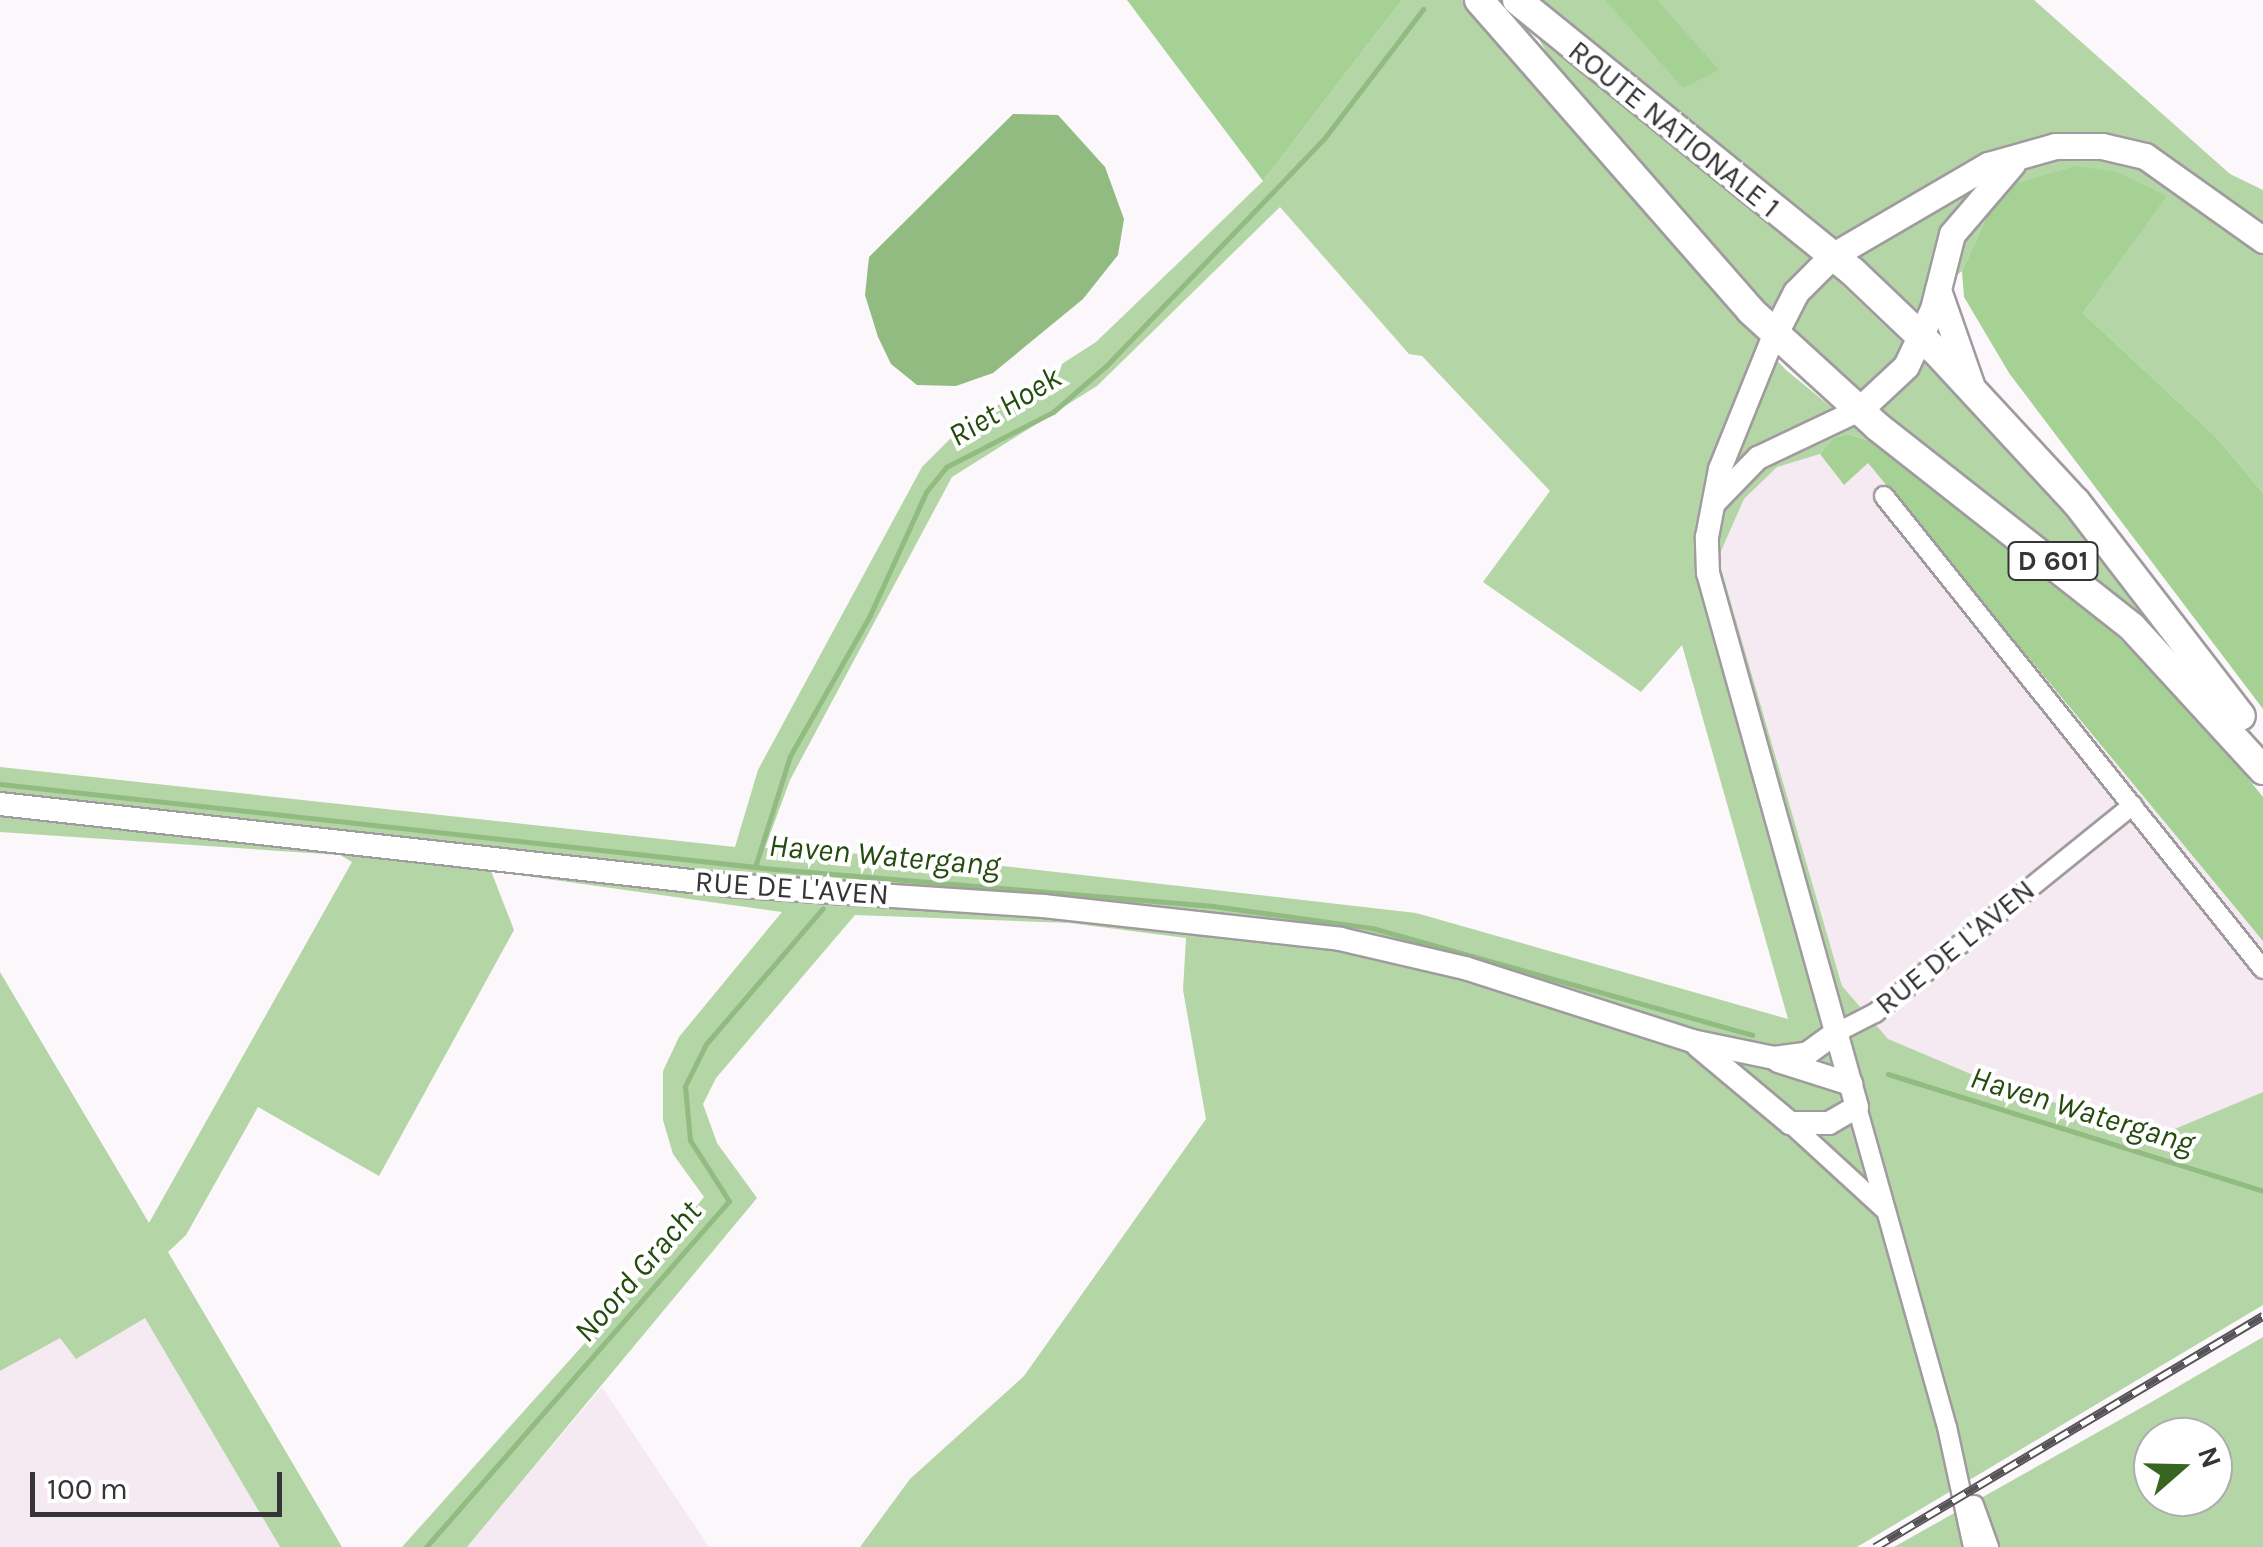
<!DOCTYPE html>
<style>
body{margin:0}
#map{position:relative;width:2263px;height:1547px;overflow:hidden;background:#fbf7fa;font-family:Karla,sans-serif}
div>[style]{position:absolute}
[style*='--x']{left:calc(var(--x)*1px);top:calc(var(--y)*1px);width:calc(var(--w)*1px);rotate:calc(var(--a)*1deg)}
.built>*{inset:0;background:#f6eaf2}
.green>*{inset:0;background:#b4d5a6}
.forest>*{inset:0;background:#a6d195}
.water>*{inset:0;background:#91bb80}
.stream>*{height:5px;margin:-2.5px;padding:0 2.5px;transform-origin:2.5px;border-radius:2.5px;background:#91bb80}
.roads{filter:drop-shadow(2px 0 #a09b9e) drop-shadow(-2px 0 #a09b9e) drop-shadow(0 2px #a09b9e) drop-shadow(0 -2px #a09b9e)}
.minor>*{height:18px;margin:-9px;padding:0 9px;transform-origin:9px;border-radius:9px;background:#fff}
.tertiary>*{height:22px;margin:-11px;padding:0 11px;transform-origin:11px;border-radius:11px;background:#fff}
.secondary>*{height:25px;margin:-12.5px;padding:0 12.5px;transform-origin:12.5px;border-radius:12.5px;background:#fff}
.primary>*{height:28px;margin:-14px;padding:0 14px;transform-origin:14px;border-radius:14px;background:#fff}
.rail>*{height:9px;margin-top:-4.5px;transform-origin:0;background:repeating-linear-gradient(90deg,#fff 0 15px,#565456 0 30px);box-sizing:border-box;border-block:2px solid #565456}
span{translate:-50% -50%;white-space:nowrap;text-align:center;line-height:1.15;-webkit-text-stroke:8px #fff;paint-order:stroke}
.shield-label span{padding:2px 8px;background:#fff;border:2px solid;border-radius:8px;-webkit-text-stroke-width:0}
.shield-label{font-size:28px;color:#363436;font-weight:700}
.street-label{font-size:30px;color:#363436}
.water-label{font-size:32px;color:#254c0f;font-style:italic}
.north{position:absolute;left:2133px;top:1417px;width:100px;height:100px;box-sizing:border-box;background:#fff;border:2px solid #afaeaf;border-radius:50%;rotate:70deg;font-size:28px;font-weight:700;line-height:40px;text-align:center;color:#363436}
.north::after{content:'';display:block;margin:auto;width:35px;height:45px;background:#396523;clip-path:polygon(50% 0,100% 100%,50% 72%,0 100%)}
.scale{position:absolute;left:30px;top:1472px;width:252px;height:45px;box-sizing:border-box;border:5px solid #363436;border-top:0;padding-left:12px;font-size:30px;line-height:35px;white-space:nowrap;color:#363436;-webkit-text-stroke:8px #fff;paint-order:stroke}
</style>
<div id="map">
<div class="built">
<i style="clip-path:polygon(1820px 454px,1844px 485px,1867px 462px,2263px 941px,2263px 1092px,2166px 1133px,2009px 1090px,1887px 1039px,1842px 986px,1718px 558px,1744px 499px,1777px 467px)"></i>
<i style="clip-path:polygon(145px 1317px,280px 1547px,0 1547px,0 1371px,60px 1337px,76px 1359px)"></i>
<i style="clip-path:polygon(602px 1387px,709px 1547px,467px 1547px)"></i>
</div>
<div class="green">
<i style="clip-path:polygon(evenodd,1402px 0,1464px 0,1717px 296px,1786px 370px,1874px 442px,1847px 434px,1833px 438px,1820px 454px,1777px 467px,1744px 499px,1718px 558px,1842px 986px,1888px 1039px,2009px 1090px,2165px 1133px,2263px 1092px,2263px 1305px,1857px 1547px,860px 1547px,910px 1479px,1024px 1376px,1206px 1119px,1183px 990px,1186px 938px,1070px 923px,855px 915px,716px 1078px,703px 1104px,717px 1143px,757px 1198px,467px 1547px,402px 1547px,593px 1334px,704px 1197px,673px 1154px,663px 1120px,663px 1071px,679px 1037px,782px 912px,491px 871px,514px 930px,379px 1176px,258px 1107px,186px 1235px,168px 1252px,342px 1547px,280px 1547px,145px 1318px,76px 1359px,60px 1338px,0 1371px,0 972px,149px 1223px,352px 862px,340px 855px,0 832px,0 767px,735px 847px,758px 770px,922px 467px,958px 431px,1096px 342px,1198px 244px,1263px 181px,1402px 0,1280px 207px,1409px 354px,1422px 356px,1550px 491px,1483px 582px,1641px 692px,1682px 645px,1788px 1019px,1416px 913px,942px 859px,765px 848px,790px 780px,952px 477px,1097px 386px,1280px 207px)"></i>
<i style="clip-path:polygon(1536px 0,2034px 0,2230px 174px,2263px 190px,2263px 493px,2217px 438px,2083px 313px,2166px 197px,1988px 214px,1962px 271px,1917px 309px)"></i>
<i style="clip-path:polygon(1534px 30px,1804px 249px,1921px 360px,2077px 514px,2158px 630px,2153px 635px,2087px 572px,1927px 451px,1754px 296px,1561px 79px)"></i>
<i style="clip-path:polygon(evenodd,2263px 1337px,2263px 1547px,1894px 1547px,2155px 1400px,2263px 1337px,2153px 1437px,2213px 1437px,2213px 1497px,2153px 1497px,2153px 1437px)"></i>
</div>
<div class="forest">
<i style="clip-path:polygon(1127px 0,1402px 0,1263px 181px)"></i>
<i style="clip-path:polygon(1605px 0,1657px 0,1719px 70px,1683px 88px)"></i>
<i style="clip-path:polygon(2076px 166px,2117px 172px,2167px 196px,2083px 313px,2217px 438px,2263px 493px,2263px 709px,2009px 373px,1964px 297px,1962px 271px,1988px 214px,2015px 184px)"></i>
<i style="clip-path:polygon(1847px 434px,1874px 442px,2104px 623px,2205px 725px,2263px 797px,2263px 941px,1868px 463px,1844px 485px,1820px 454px,1833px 438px)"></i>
</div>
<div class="water">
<i style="clip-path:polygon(1013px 114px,1058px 115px,1105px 167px,1124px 219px,1118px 255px,1083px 299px,993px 373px,956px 386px,917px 385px,891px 364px,878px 337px,865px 295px,869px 257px)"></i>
</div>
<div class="stream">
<i style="--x:0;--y:784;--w:779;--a:6.27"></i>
<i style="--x:774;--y:869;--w:441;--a:4.8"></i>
<i style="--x:1213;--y:906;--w:161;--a:7.9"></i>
<i style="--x:1372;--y:928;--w:395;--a:15.7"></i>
<i style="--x:755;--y:867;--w:116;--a:-72.5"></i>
<i style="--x:790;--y:756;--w:162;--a:-60.4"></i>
<i style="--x:870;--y:615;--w:135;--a:-65.5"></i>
<i style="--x:926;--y:492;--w:32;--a:-51"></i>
<i style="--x:946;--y:467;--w:120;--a:-27.2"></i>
<i style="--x:1053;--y:412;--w:70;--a:-41"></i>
<i style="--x:1106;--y:366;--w:313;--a:-46.2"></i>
<i style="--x:1323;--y:140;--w:165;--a:-52.6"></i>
<i style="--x:1888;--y:1074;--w:393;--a:17.3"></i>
<i style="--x:426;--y:1547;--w:460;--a:-48.8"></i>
<i style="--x:729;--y:1201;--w:72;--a:-122.6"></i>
<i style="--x:690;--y:1140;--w:54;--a:-95.3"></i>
<i style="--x:685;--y:1086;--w:47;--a:-63.4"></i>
<i style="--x:706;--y:1044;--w:179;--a:-49.3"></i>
</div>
<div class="roads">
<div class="minor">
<i style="--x:1884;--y:496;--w:606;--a:51.3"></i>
<i style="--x:1836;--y:1033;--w:44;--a:-27.1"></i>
<i style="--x:1875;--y:1013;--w:331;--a:-38.9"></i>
<i style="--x:1857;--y:1107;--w:332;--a:74.3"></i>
<i style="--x:1947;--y:1427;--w:123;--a:77.8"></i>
<i style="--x:1790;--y:1123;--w:130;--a:42.5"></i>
<i style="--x:1974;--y:1505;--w:45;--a:70.3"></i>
</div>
<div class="tertiary">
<i style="--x:1715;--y:502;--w:62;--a:-45.7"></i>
<i style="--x:1758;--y:458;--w:112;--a:-25.4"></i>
<i style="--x:0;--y:804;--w:731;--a:6.36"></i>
<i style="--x:727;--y:885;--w:317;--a:3.8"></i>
<i style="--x:1043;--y:906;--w:299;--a:6.3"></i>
<i style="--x:1340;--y:939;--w:128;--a:13.1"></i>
<i style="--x:1465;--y:968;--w:238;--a:17.8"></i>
<i style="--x:1692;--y:1041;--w:84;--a:11.7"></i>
<i style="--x:1774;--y:1058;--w:34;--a:-8"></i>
<i style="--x:1808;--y:1053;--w:34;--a:-36"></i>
<i style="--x:1698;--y:1046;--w:120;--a:39.9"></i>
<i style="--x:1790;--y:1123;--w:39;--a:0"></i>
<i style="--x:1829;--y:1123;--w:32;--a:-30"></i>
<i style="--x:1857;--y:1107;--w:554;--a:-105.59"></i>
<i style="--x:1708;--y:573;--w:36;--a:-92"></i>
<i style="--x:1707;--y:537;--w:69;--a:-79.2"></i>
<i style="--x:1720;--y:469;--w:147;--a:-68"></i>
<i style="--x:1778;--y:1061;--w:77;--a:17.5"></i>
</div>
<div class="secondary">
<i style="--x:1938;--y:290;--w:100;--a:70.7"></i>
<i style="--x:1775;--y:333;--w:46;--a:-62.9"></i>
<i style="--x:1796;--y:292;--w:51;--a:-45"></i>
<i style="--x:1832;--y:256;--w:181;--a:-30.3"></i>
<i style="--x:1988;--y:165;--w:70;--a:-15.8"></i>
<i style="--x:2055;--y:146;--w:47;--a:0"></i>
<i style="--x:2102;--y:146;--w:44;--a:13.1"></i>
<i style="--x:2145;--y:156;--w:145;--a:35.4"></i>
<i style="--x:1859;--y:410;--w:64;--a:-43.1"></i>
<i style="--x:1906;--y:366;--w:63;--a:-64.7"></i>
<i style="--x:1933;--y:309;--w:77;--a:-75.8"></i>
<i style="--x:1952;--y:234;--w:92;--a:-49.4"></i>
</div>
<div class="primary">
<i style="--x:1479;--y:0;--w:413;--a:48.8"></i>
<i style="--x:1751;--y:311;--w:172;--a:42.4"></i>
<i style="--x:1878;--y:427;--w:323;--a:38.2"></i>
<i style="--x:2132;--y:627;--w:194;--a:47.5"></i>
<i style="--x:1517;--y:0;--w:431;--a:39"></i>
<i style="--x:1852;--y:271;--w:116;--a:43.6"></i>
<i style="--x:1936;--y:351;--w:206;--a:47.2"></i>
<i style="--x:2076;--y:502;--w:270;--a:52.4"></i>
</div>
</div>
<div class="rail">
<i style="--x:1875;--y:1547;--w:452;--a:-30.8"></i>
</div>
<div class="shield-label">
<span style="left:2053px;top:561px">D 601</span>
</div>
<div class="street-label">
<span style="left:1674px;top:129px;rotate:39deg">ROUTE NATIONALE 1</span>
<span style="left:792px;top:888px;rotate:4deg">RUE DE L'AVEN</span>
<span style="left:1955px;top:947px;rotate:-39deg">RUE DE L'AVEN</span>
</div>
<div class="water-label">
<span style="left:1005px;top:407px;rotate:-31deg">Riet Hoek</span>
<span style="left:884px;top:856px;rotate:5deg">Haven Watergang</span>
<span style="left:2082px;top:1111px;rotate:17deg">Haven Watergang</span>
<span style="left:638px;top:1272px;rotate:-49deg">Noord Gracht</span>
</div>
<div class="north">N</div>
<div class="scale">100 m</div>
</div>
